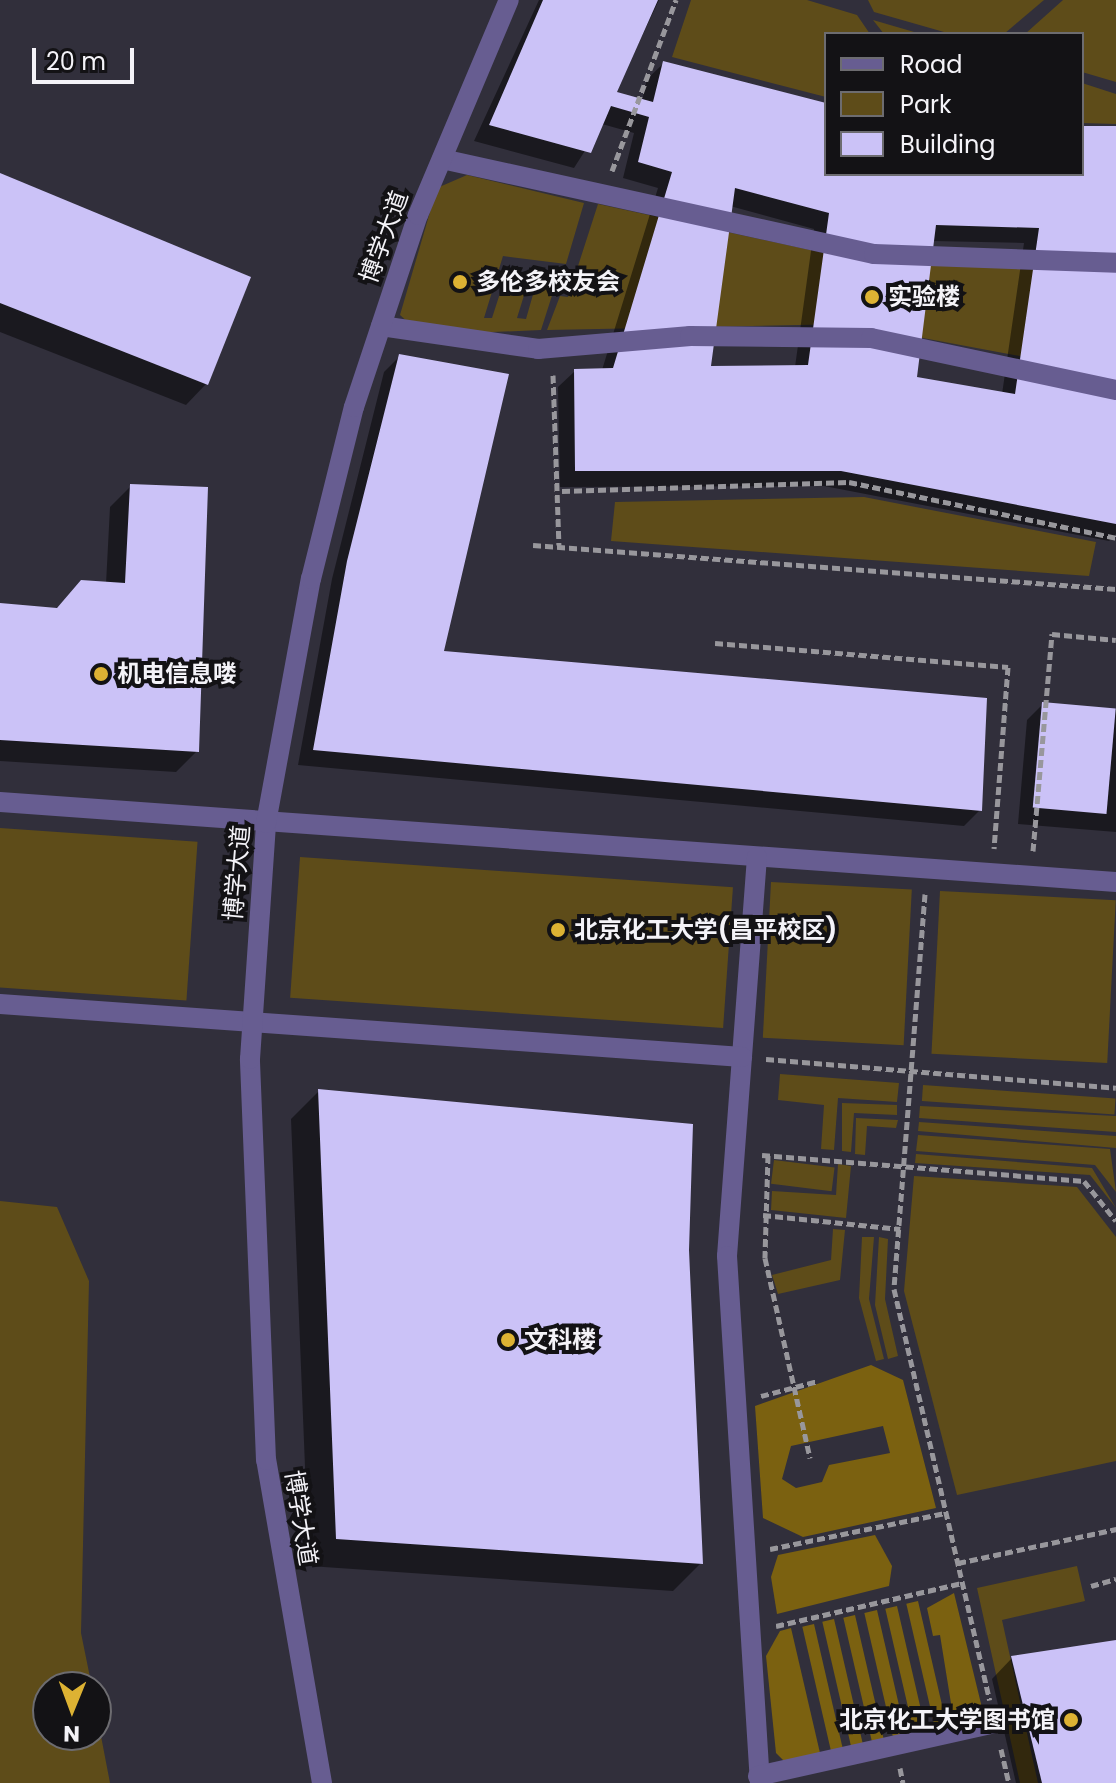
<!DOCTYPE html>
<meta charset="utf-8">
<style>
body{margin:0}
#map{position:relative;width:1116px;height:1783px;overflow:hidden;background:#2a292f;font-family:Poppins,"Noto Sans SC",sans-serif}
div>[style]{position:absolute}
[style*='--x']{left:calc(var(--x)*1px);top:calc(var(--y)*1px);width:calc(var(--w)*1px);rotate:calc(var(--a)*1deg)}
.built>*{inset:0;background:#312f3b}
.green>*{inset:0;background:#5e4c19;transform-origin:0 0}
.forest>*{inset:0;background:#7b6110;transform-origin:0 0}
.shadow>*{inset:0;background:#0007}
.building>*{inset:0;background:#cbc2f7;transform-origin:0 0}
.path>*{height:5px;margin-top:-2.5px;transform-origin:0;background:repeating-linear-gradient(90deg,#98979c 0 8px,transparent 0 12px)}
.minor>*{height:20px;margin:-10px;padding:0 10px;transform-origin:10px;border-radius:10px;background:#675d91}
.dots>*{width:22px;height:22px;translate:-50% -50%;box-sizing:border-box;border:4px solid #131215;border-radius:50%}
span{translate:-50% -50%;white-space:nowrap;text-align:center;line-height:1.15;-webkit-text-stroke:8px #131215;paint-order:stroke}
.street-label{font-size:24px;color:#f4f3f8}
.poi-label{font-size:24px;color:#f4f3f8;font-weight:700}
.left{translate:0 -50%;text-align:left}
.right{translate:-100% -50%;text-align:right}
.legend{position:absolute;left:824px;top:32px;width:260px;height:144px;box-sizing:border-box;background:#131215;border:2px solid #6d6c70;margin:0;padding:10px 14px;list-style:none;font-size:24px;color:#f4f3f8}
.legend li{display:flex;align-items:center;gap:16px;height:40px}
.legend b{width:40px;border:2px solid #6d6c70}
.north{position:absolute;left:32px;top:1671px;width:80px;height:80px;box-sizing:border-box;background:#131215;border:2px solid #6d6c70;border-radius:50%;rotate:181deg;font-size:22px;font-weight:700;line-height:32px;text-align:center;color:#f4f3f8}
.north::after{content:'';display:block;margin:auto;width:28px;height:36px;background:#ddb233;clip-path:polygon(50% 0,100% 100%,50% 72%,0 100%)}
.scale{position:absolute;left:32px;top:48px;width:102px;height:36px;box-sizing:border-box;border:4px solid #f4f3f8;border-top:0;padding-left:10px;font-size:24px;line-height:28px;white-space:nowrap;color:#f4f3f8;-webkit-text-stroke:6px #131215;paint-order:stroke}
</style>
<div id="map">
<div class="built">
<i style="clip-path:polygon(evenodd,0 0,1116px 0,1116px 1783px,0 1783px,0 0,826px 34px,1082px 34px,1082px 174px,826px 174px,826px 34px,0 0,48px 1687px,96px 1687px,96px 1735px,48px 1735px,48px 1687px)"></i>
</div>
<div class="green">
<i style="clip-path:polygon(691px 0,807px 0,857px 15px,870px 34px,826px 34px,826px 97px,672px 57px)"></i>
<i style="clip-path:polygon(868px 0,1044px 0,1004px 34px,951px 34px,874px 12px)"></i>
<i style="clip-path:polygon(1063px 0,1116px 0,1116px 82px,1082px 72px,1082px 34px,1025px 34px)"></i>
<i style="clip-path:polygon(873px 20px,921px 34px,884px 34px)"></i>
<i style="clip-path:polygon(1082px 83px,1116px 94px,1116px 124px,1082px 123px)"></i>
<i style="clip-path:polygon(467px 175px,584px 203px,566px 264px,503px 256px,484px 318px,492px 318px,503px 284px,526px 289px,517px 318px,526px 319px,538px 277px,556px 283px,541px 330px,422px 335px,400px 315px,437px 188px)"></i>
<i style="clip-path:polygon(598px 204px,861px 261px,1116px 271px,1116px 374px,848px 324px,547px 330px,560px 296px,568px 297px)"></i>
<i style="clip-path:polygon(864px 497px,1096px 542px,1089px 576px,611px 541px,615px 502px)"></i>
<i style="left:0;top:828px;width:198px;height:159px;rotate:4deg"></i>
<i style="left:300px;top:857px;width:434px;height:141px;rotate:4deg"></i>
<i style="left:771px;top:882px;width:141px;height:156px;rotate:3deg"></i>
<i style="left:940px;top:891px;width:176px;height:163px;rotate:3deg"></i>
<i style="clip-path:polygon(780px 1074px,899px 1083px,897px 1102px,838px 1098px,834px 1150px,821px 1149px,824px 1105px,778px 1100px)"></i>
<i style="left:923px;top:1085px;width:193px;height:16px;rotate:4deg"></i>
<i style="clip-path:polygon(842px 1103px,897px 1105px,897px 1115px,854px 1113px,851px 1152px,842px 1151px)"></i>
<i style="clip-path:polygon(920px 1106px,1116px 1116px,1116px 1132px,919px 1118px)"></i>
<i style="clip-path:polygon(856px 1118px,898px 1120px,896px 1128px,867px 1126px,865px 1155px,855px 1154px)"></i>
<i style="clip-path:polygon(919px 1122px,1116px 1136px,1116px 1148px,918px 1131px)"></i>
<i style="clip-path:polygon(918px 1135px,1110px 1149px,1116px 1192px,1095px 1165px,916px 1151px)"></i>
<i style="clip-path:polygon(916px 1154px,1092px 1168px,1116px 1208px,1090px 1175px,915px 1163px)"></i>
<i style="left:774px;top:1160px;width:61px;height:24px;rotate:7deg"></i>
<i style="clip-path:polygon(838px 1164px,851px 1166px,846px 1218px,771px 1210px,772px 1191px,836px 1195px)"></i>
<i style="clip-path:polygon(914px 1176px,1077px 1187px,1116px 1237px,1116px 1461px,957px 1495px,904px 1291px)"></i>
<i style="clip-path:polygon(0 1201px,57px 1207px,89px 1281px,81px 1633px,92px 1687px,48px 1687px,48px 1735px,96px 1735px,96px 1710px,110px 1783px,0 1783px)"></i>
<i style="clip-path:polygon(833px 1229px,845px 1230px,840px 1280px,778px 1294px,772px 1275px,831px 1260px)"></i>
<i style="clip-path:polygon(862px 1237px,874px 1237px,869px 1299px,884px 1359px,876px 1361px,859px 1298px)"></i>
<i style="clip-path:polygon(879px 1237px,888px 1239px,885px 1299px,898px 1356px,888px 1359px,875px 1305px)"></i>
<i style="clip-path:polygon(1077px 1566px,1085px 1601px,1002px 1620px,1038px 1783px,1020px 1783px,977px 1588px)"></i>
</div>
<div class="forest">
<i style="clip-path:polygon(evenodd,871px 1365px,903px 1380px,936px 1508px,803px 1537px,763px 1518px,755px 1406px,871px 1365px,883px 1426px,890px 1453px,829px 1465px,822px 1482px,796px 1488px,782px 1479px,791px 1446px,883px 1426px)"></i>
<i style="clip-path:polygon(875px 1535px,892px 1566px,889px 1586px,777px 1614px,771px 1577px,778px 1555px)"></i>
<i style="clip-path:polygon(954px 1593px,984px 1716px,954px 1722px,940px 1635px,933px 1636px,927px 1608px)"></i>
<i style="left:918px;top:1601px;width:127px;height:12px;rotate:77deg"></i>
<i style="left:897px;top:1606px;width:126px;height:12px;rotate:77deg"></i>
<i style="left:877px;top:1610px;width:127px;height:13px;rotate:77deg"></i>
<i style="left:855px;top:1615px;width:127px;height:12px;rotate:77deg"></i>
<i style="left:834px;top:1619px;width:128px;height:12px;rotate:77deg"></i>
<i style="left:814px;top:1624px;width:127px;height:12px;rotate:77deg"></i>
<i style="clip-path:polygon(791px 1628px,820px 1753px,784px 1761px,776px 1753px,766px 1656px,780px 1631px)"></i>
</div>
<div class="shadow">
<i style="clip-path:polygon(evenodd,539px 0,659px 0,615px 93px,642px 101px,647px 79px,664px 63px,826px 105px,826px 174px,1082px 174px,1082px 128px,1116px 128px,1116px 534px,1109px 541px,824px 486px,560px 487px,558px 387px,575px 371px,602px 370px,658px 188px,623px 178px,634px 133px,602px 124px,574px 168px,474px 141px,539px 0,730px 206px,814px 229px,795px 367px,708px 368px,730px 206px,539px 0,932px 241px,1024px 243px,1002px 394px,915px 378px,932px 241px)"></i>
<i style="clip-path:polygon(0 175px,206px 384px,186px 405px,0 332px)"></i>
<i style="clip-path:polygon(400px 356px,441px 653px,980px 810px,964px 826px,298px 765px,332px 579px,384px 372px)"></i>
<i style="clip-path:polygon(131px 486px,197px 751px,176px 772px,0 761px,0 605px,55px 610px,82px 582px,106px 584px,110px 507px)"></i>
<i style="clip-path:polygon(1043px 704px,1116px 710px,1116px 832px,1018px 824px,1027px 720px)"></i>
<i style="clip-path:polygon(319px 1091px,701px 1563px,673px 1591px,309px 1566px,291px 1119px)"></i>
<i style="clip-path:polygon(1116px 1642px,1116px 1783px,1016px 1783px,992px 1679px,1012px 1658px)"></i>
</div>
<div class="building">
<i style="clip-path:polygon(evenodd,543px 0,658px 0,617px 92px,653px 102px,663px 61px,826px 103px,826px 174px,1082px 174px,1082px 126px,1116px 126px,1116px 524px,841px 471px,575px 471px,574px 369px,613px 368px,672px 172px,638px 162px,649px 117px,611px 106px,591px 153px,489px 125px,543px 0,735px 188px,829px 213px,808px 365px,711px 366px,735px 188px,543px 0,936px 225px,1039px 228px,1015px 394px,917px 377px,936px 225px)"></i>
<i style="clip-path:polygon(0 173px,251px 277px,208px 385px,0 303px)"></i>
<i style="clip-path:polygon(399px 354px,509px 374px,444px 651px,987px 698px,982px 811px,313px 750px,347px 561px)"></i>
<i style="clip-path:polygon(130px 484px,208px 487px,199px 752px,0 740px,0 603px,57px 608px,81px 580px,125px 583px)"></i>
<i style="left:1042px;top:702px;width:74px;height:106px;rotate:5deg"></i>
<i style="clip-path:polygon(318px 1089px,693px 1124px,689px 1250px,703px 1564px,336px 1539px)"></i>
<i style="clip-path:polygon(1116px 1640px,1116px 1783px,1042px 1783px,1011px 1656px)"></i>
</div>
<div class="path">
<i style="--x:612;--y:171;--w:183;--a:-69.5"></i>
<i style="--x:553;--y:375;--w:170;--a:88"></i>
<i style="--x:562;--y:491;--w:287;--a:-1.8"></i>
<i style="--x:849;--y:482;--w:273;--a:11.8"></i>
<i style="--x:533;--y:545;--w:585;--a:4.32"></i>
<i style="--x:715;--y:643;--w:294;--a:4.7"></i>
<i style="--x:1008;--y:667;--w:182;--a:94.4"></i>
<i style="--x:1033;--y:851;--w:218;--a:-85"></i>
<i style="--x:1052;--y:634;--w:64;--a:5.4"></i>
<i style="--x:925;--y:894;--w:396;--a:94.5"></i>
<i style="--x:894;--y:1289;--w:422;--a:76.9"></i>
<i style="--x:766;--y:1059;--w:351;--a:4.7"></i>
<i style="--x:762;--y:1155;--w:323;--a:4.6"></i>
<i style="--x:1084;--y:1181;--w:51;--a:51.3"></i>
<i style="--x:768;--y:1155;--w:103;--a:91.7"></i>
<i style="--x:765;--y:1258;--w:205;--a:77.3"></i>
<i style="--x:763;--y:1215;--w:138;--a:5.8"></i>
<i style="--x:761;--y:1396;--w:59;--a:-14.7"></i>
<i style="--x:770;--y:1549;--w:180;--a:-11.6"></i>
<i style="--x:958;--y:1563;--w:162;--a:-12.1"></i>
<i style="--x:1091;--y:1586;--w:26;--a:-16"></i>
<i style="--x:776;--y:1626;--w:191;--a:-13"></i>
<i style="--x:1001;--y:1749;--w:35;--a:77"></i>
<i style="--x:900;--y:1768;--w:15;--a:79"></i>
</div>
<div class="minor">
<i style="--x:442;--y:159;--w:442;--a:12.4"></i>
<i style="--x:874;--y:254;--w:242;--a:2.1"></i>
<i style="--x:381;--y:326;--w:159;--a:8.3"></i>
<i style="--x:538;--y:349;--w:153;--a:-4.9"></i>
<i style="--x:690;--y:336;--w:181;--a:0.6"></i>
<i style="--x:871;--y:338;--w:250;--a:12"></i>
<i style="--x:0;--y:802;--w:1119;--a:4.1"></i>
<i style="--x:757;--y:857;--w:400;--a:94.3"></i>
<i style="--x:727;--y:1256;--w:528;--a:86.42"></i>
<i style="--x:0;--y:1004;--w:744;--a:4.09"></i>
<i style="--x:758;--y:1776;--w:243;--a:-12.6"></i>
<i style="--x:322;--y:1783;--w:328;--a:-99.8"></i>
<i style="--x:266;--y:1460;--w:401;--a:-92.3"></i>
<i style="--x:250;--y:1059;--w:237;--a:-86.1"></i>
<i style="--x:266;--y:823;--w:248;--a:-79.6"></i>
<i style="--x:311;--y:579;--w:177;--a:-76"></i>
<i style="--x:354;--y:407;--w:202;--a:-71.6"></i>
<i style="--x:418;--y:215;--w:233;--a:-67.1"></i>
</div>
<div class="dots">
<i style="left:460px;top:282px;background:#ddb233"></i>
<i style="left:872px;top:297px;background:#ddb233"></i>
<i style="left:101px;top:674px;background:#ddb233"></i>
<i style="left:558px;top:930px;background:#ddb233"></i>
<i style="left:508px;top:1340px;background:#ddb233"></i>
<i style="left:1071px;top:1720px;background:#ddb233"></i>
</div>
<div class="street-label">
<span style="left:384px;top:237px;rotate:-70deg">博学大道</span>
<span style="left:237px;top:873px;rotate:-85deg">博学大道</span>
<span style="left:301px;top:1518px;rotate:81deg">博学大道</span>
</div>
<div class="poi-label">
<span class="left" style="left:476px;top:282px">多伦多校友会</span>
<span class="left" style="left:888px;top:297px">实验楼</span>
<span class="left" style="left:117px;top:674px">机电信息喽</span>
<span class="left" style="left:574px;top:930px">北京化工大学(昌平校区)</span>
<span class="left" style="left:524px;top:1340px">文科楼</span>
<span class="right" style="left:1055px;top:1720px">北京化工大学图书馆</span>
</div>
<ul class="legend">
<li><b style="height:10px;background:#675d91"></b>Road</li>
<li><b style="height:22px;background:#5e4c19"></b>Park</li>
<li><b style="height:22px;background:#cbc2f7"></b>Building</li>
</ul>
<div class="north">N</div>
<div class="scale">20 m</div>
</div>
